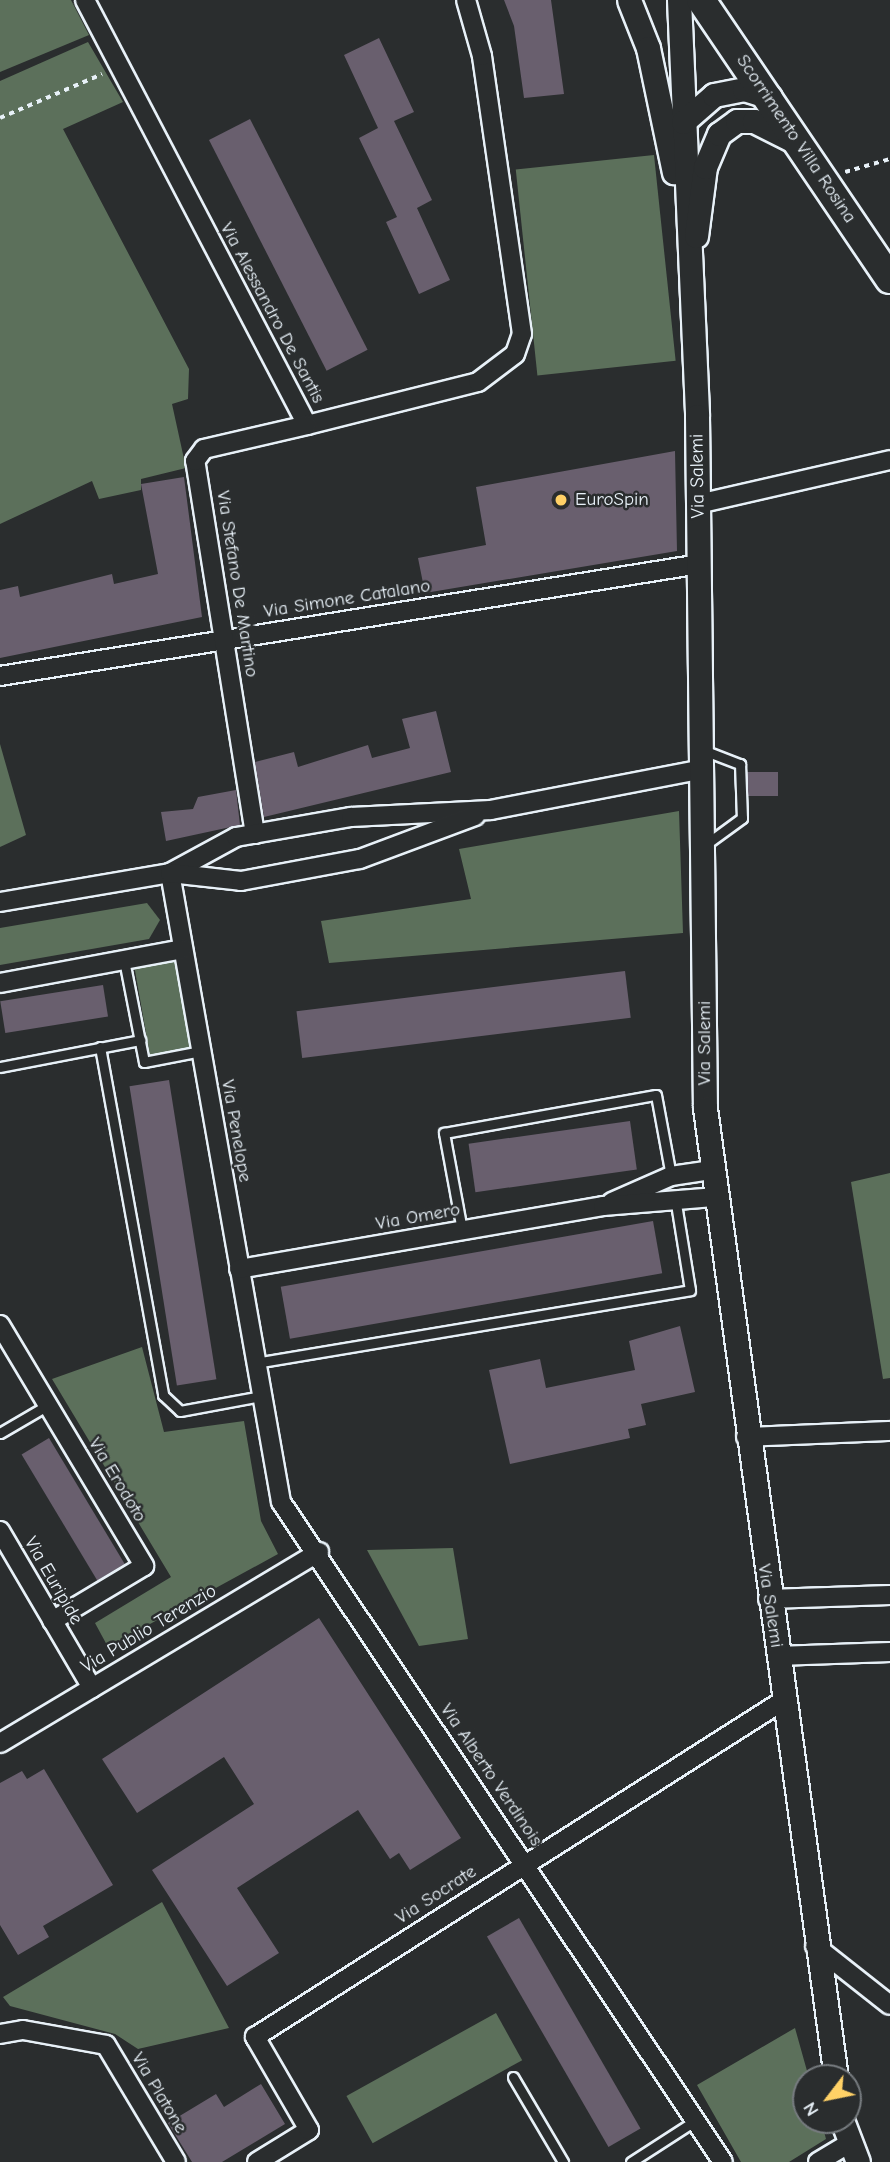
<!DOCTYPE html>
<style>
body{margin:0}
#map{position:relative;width:890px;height:2162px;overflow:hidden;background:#2a2d2e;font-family:"Comic Neue",sans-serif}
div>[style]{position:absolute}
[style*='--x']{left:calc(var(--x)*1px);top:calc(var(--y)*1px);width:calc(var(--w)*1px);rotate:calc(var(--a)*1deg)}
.green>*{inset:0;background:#5c705b;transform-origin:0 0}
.building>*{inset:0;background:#695f6e;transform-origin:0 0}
.path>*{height:3.5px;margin-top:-1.75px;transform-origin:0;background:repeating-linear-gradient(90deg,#e8f1f8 0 5px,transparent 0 10px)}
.roads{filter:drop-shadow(2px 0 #e8f1f8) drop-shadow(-2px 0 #e8f1f8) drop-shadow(0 2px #e8f1f8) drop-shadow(0 -2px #e8f1f8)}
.service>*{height:9px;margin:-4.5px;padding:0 4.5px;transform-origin:4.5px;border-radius:4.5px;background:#2a2d2e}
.minor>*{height:18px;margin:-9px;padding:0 9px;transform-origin:9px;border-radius:9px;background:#2a2d2e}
.tertiary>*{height:23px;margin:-11.5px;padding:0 11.5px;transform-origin:11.5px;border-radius:11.5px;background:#2a2d2e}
.primary>*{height:28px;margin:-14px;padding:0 14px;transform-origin:14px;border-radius:14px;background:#2a2d2e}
.dots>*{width:19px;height:19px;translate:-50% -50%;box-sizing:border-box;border:4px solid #2a2d2e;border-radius:50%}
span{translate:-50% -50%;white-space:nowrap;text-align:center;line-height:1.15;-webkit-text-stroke:5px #2a2d2e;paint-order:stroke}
.street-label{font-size:19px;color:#e8f1f8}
.poi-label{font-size:19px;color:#e8f1f8}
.left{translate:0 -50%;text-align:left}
.north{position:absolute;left:792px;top:2064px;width:70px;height:70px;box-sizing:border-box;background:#2a2d2e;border:2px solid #767b7f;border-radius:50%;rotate:238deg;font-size:19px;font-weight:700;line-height:28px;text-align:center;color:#e8f1f8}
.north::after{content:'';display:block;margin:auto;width:24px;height:32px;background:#ffd166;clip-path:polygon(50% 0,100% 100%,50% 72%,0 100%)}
</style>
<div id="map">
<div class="green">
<i style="clip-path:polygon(0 0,71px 0,89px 35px,0 72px)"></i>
<i style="clip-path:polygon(88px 42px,123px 102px,63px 129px,189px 369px,188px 399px,172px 404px,186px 468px,141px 479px,141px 490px,99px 499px,92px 481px,0 524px,0 81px)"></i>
<i style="left:654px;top:155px;width:207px;height:139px;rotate:84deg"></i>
<i style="clip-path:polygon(0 744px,26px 835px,0 847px)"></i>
<i style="clip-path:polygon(679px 811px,683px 933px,329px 963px,321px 921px,471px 899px,459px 849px)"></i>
<i style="clip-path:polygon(147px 903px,160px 920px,149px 939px,0 965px,0 928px)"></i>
<i style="left:178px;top:961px;width:88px;height:44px;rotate:80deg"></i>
<i style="clip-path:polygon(890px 1173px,890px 1378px,883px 1379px,851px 1182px)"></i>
<i style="clip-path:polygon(142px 1347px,164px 1432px,244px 1421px,261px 1521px,278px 1554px,108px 1647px,95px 1623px,171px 1577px,52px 1379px)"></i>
<i style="clip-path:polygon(453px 1548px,468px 1639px,419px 1646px,367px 1550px)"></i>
<i style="clip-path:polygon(162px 1902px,229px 2028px,138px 2049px,115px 2034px,10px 2006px,3px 1997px)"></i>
<i style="left:496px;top:2013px;width:54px;height:171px;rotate:61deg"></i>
<i style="clip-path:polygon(795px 2028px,809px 2078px,806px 2120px,821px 2120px,826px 2139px,789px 2162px,741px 2162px,697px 2085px)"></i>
</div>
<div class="building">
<i style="clip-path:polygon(504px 0,551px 0,564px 94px,524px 98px,514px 26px)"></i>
<i style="clip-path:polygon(379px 38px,414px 112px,394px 121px,432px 200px,417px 208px,450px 280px,419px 294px,386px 222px,397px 217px,359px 138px,378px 128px,344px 55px)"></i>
<i style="left:250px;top:119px;width:259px;height:46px;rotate:63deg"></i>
<i style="clip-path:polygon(675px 451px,677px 551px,425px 593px,418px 558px,486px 545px,476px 487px)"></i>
<i style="clip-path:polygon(184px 477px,202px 617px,0 658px,0 590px,18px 586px,20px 597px,112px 574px,114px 584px,158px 574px,141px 484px)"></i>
<i style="clip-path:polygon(436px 711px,451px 772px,264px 817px,255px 762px,294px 752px,298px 767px,368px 745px,372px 758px,410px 748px,402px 719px)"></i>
<i style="left:747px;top:772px;width:31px;height:24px"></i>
<i style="clip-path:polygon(236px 790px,240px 825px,166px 841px,161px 812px,193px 809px,198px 797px)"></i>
<i style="left:625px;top:971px;width:47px;height:331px;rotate:83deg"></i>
<i style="left:103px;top:985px;width:32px;height:104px;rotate:81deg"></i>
<i style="left:169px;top:1080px;width:303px;height:40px;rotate:81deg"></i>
<i style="left:630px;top:1121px;width:49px;height:163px;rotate:82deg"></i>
<i style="left:653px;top:1221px;width:53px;height:378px;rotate:80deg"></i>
<i style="clip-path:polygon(680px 1326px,695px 1392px,641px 1404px,646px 1425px,628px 1429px,630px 1438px,510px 1464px,489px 1370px,540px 1359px,546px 1388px,635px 1370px,629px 1341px)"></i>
<i style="left:49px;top:1438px;width:147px;height:32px;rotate:59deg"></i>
<i style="clip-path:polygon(319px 1618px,461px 1838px,410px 1870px,399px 1853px,390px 1859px,358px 1810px,237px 1888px,279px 1953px,227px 1986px,152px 1870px,254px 1804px,224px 1757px,137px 1813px,102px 1759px)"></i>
<i style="clip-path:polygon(44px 1769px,113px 1885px,43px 1926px,49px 1937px,18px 1955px,0 1925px,0 1783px,22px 1771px,27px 1779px)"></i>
<i style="left:519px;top:1918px;width:243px;height:37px;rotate:60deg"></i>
<i style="clip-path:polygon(261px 2084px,285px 2124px,222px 2162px,192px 2162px,168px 2123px,216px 2094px,224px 2107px)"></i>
</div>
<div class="path">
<i style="--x:0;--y:118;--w:111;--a:-23.3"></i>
<i style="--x:845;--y:172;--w:47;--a:-16.1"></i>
</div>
<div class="roads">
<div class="service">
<i style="--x:703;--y:750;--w:40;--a:21"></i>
<i style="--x:740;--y:764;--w:54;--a:87.9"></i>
<i style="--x:742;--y:818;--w:46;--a:143.9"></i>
<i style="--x:124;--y:960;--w:104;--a:78.9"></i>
<i style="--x:144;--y:1062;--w:58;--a:-10.9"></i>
<i style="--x:100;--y:1047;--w:354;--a:79.7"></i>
<i style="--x:163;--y:1395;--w:23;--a:43"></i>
<i style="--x:180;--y:1411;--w:82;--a:-10.5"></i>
<i style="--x:0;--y:1067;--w:143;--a:-10.9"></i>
<i style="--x:462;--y:1230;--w:99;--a:-100.5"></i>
<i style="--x:444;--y:1133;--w:215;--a:-10.2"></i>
<i style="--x:656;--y:1095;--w:82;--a:79.5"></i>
<i style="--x:255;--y:1363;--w:441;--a:-9.5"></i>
<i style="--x:690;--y:1290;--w:87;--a:-99.2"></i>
<i style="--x:0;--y:1433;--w:56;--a:-30.3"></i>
<i style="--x:513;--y:2077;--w:99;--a:59.5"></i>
<i style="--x:631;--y:2162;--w:77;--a:-32.9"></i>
</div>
<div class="minor">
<i style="--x:85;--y:0;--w:479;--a:62.4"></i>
<i style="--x:307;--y:425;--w:176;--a:-14.1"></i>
<i style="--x:478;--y:382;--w:46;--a:-37.1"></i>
<i style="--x:515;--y:354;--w:21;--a:-71"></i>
<i style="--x:522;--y:334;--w:281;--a:-98.2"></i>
<i style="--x:482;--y:56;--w:58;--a:-105.9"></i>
<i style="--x:698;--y:504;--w:197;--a:-12.9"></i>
<i style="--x:0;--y:676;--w:709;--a:-9.09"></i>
<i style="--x:255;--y:834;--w:378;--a:-99.1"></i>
<i style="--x:195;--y:461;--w:15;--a:-53"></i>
<i style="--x:204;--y:449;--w:106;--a:-13.1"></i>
<i style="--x:170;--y:873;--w:639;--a:79.99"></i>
<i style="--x:281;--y:1502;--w:794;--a:56.19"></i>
<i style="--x:170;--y:873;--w:75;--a:-28.6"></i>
<i style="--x:236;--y:837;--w:117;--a:-9.9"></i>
<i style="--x:351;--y:817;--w:140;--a:-2.9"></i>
<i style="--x:491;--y:810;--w:216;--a:-10.9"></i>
<i style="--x:0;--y:902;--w:172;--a:-9.7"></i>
<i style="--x:170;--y:873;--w:71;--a:6.4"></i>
<i style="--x:241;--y:881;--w:121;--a:-10.5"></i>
<i style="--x:360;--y:859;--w:123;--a:-20.5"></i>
<i style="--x:0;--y:983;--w:186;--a:-10.5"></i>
<i style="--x:612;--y:1202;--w:64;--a:-23.8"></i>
<i style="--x:671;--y:1176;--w:40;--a:-8.5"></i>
<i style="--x:239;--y:1269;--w:369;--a:-9.8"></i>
<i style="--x:603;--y:1206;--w:111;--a:-4.6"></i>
<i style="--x:0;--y:1325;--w:281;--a:59.1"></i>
<i style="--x:144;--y:1566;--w:107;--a:149.1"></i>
<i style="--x:746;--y:1437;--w:144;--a:-2.4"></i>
<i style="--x:0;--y:1531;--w:182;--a:59.6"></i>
<i style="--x:768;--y:1599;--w:122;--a:-1.9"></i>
<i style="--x:777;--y:1656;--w:113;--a:-2"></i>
<i style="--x:0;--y:1743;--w:372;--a:-30.9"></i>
<i style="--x:815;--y:1946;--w:95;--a:38.2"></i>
<i style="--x:0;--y:2034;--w:23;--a:-10"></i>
<i style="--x:23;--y:2030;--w:84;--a:10.2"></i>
<i style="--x:106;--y:2045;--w:136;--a:59.1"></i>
<i style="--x:257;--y:2162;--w:61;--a:-31.6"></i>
<i style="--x:309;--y:2130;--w:108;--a:-120.1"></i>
<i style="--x:255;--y:2037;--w:627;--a:-32.5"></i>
<i style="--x:818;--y:2162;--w:37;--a:-31"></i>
</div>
<div class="tertiary">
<i style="--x:629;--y:0;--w:52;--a:68.4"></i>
<i style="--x:648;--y:48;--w:127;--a:78.2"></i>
<i style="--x:679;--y:0;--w:416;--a:87.5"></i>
<i style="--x:697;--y:416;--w:692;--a:89.34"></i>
<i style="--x:705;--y:1108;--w:979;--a:82.31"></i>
<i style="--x:683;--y:122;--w:41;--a:-41.1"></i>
<i style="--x:714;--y:95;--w:31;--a:-11"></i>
<i style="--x:744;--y:89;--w:27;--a:17"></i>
<i style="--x:696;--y:236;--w:70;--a:-82.6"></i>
<i style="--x:705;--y:167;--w:36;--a:-67"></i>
<i style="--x:719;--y:134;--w:22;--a:-36"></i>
<i style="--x:737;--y:121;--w:17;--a:0"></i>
<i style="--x:754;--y:121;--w:45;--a:26.6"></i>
<i style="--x:842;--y:2120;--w:45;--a:69.1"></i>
</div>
<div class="primary">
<i style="--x:701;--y:0;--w:337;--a:55.9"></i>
</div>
</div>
<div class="dots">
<i style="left:561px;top:500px;background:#ffd166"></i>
</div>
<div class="street-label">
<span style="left:796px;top:139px;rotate:56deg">Scorrimento Villa Rosina</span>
<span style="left:272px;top:313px;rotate:62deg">Via Alessandro De Santis</span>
<span style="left:698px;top:476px;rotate:-91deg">Via Salemi</span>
<span style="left:237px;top:584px;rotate:81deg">Via Stefano De Martino</span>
<span style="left:347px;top:599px;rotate:-9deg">Via Simone Catalano</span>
<span style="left:705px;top:1043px;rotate:-90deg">Via Salemi</span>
<span style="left:236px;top:1131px;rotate:80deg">Via Penelope</span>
<span style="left:418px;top:1217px;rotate:-10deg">Via Omero</span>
<span style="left:117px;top:1480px;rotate:59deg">Via Erodoto</span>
<span style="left:53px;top:1581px;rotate:60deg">Via Euripide</span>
<span style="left:770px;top:1606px;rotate:81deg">Via Salemi</span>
<span style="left:149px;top:1629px;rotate:-31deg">Via Publio Terenzio</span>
<span style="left:491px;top:1775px;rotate:56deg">Via Alberto Verdinois</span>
<span style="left:436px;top:1895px;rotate:-33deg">Via Socrate</span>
<span style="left:159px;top:2093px;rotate:59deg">Via Platone</span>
</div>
<div class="poi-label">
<span class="left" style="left:575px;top:500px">EuroSpin</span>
</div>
<div class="north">N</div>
</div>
